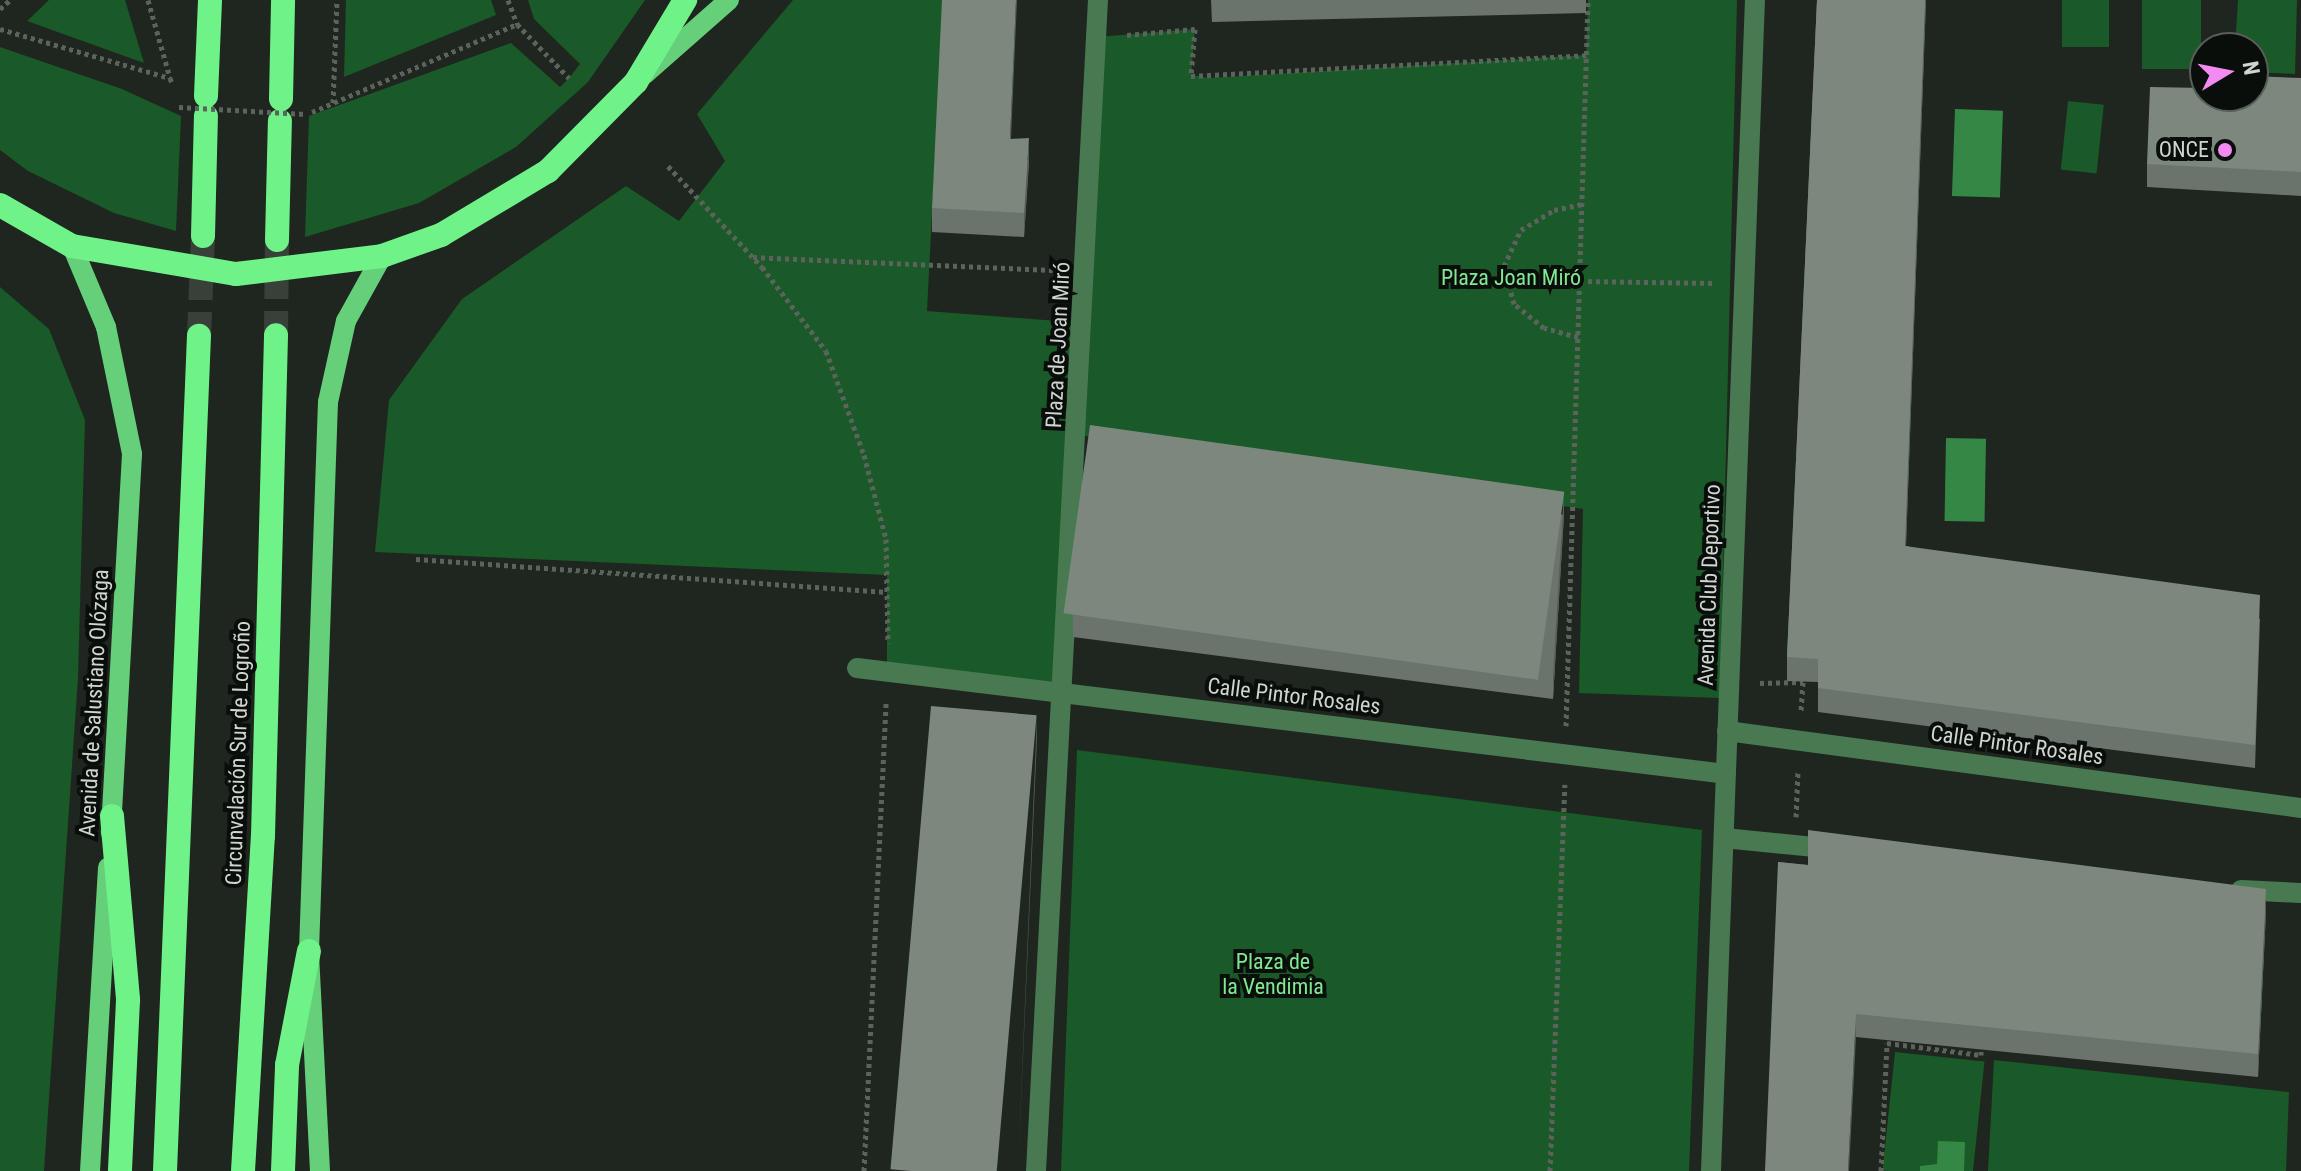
<!DOCTYPE html>
<meta charset="utf-8">
<style>
body{margin:0}
#map{position:relative;width:2301px;height:1171px;overflow:hidden;background:#1e261f;font-family:"Roboto Condensed",sans-serif}
div>[style]{position:absolute}
[style*='--x']{left:calc(var(--x)*1px);top:calc(var(--y)*1px);width:calc(var(--w)*1px);rotate:calc(var(--a)*1deg)}
.green>*{inset:0;background:#1a5928;transform-origin:0 0}
.water>*{inset:0;background:#358746;transform-origin:0 0}
.highway-tunnel>*{height:24px;margin-top:-12px;transform-origin:0;background:repeating-linear-gradient(90deg,#39403a 0 24px,transparent 0 36px)}
.path>*{height:5px;margin-top:-2.5px;transform-origin:0;background:repeating-linear-gradient(90deg,#5c635d 0 4px,transparent 0 8px)}
.minor>*{height:20px;margin:-10px;padding:0 10px;transform-origin:10px;border-radius:10px;background:#497950}
.major>*{height:20px;margin:-10px;padding:0 10px;transform-origin:10px;border-radius:10px;background:#65d079}
.highway>*{height:24px;margin:-12px;padding:0 12px;transform-origin:12px;border-radius:12px;background:#6ff388}
.path-bridge>*{height:5px;margin-top:-2.5px;transform-origin:0;background:repeating-linear-gradient(90deg,#5c635d 0 4px,transparent 0 8px)}
.wall>*{inset:0;background:#6b746c}
.shaded-wall>*{inset:0;background:#575e58}
.building>*{inset:0;background:#7c877d;transform-origin:0 0}
.dots>*{width:22px;height:22px;translate:-50% -50%;box-sizing:border-box;border:4px solid #0a0e0b;border-radius:50%}
span{translate:-50% -50%;white-space:nowrap;text-align:center;line-height:1.15;-webkit-text-stroke:8px #0a0e0b;paint-order:stroke}
.poi-label{font-size:22px;color:#d0d5d0}
.right{translate:-100% -50%;text-align:right}
.park-label{font-size:22px;color:#7fe991}
.street-label{font-size:22px;color:#d0d5d0}
.north{position:absolute;left:2189px;top:32px;width:80px;height:80px;box-sizing:border-box;background:#0a0e0b;border:2px solid #595e5a;border-radius:50%;rotate:80deg;font-size:22px;font-weight:700;line-height:32px;text-align:center;color:#d0d5d0}
.north::after{content:'';display:block;margin:auto;width:28px;height:36px;background:#f38af1;clip-path:polygon(50% 0,100% 100%,50% 72%,0 100%)}
</style>
<div id="map">
<div class="green">
<i style="clip-path:polygon(49px 0,125px 0,144px 63px,27px 21px)"></i>
<i style="clip-path:polygon(346px 0,491px 0,496px 15px,344px 77px)"></i>
<i style="clip-path:polygon(528px 0,645px 0,588px 82px,516px 147px,419px 203px,305px 237px,309px 116px,511px 43px,560px 87px,569px 78px,580px 64px,534px 19px)"></i>
<i style="clip-path:polygon(793px 0,943px 0,927px 311px,1083px 323px,1097px 37px,1195px 29px,1191px 75px,1209px 78px,1586px 55px,1588px 0,1737px 0,1720px 698px,1579px 693px,1583px 509px,1078px 435px,1065px 693px,887px 670px,887px 575px,375px 552px,389px 400px,462px 299px,626px 186px,679px 221px,725px 161px,697px 114px)"></i>
<i style="left:2062px;top:0;width:47px;height:47px"></i>
<i style="left:2142px;top:0;width:59px;height:69px"></i>
<i style="clip-path:polygon(2238px 0,2297px 0,2295px 74px,2253px 72px,2253px 48px,2235px 48px)"></i>
<i style="clip-path:polygon(0 47px,122px 89px,181px 116px,176px 231px,114px 213px,28px 171px,0 150px)"></i>
<i style="left:2068px;top:101px;width:36px;height:69px;rotate:6deg"></i>
<i style="clip-path:polygon(0 287px,49px 329px,85px 420px,78px 678px,44px 1171px,0 1171px)"></i>
<i style="clip-path:polygon(1077px 750px,1702px 830px,1689px 1171px,1061px 1171px)"></i>
<i style="left:1895px;top:1052px;width:90px;height:119px;rotate:6deg"></i>
<i style="clip-path:polygon(1994px 1060px,2289px 1092px,2286px 1171px,1988px 1171px)"></i>
</div>
<div class="water">
<i style="left:1955px;top:109px;width:48px;height:87px;rotate:2deg"></i>
<i style="left:1946px;top:438px;width:40px;height:83px;rotate:1deg"></i>
<i style="clip-path:polygon(1938px 1141px,1965px 1142px,1964px 1171px,1920px 1171px,1920px 1166px,1937px 1164px)"></i>
</div>
<div class="highway-tunnel">
<i style="--x:276;--y:335;--w:95;--a:-89.4"></i>
<i style="--x:199;--y:336;--w:100;--a:-87.7"></i>
</div>
<div class="path">
<i style="--x:148;--y:0;--w:81;--a:74.2"></i>
<i style="--x:508;--y:0;--w:26;--a:69"></i>
<i style="--x:517;--y:24;--w:75;--a:46.1"></i>
<i style="--x:0;--y:9;--w:13;--a:-42"></i>
<i style="--x:0;--y:29;--w:177;--a:16.1"></i>
<i style="--x:170;--y:78;--w:5;--a:68"></i>
<i style="--x:1127;--y:35;--w:68;--a:-5"></i>
<i style="--x:1195;--y:29;--w:47;--a:94.9"></i>
<i style="--x:1191;--y:76;--w:397;--a:-3"></i>
<i style="--x:333;--y:103;--w:103;--a:-87.8"></i>
<i style="--x:312;--y:112;--w:223;--a:-23.2"></i>
<i style="--x:668;--y:166;--w:138;--a:47.1"></i>
<i style="--x:762;--y:267;--w:106;--a:52.7"></i>
<i style="--x:826;--y:351;--w:111;--a:69.9"></i>
<i style="--x:864;--y:455;--w:87;--a:75.3"></i>
<i style="--x:886;--y:539;--w:104;--a:88.9"></i>
<i style="--x:753;--y:257;--w:300;--a:2.5"></i>
<i style="--x:1580;--y:281;--w:135;--a:0.8"></i>
<i style="--x:1578;--y:337;--w:35;--a:-165"></i>
<i style="--x:1544;--y:328;--w:38;--a:-141"></i>
<i style="--x:1514;--y:304;--w:39;--a:-105"></i>
<i style="--x:1504;--y:266;--w:40;--a:-65"></i>
<i style="--x:1521;--y:230;--w:39;--a:-31"></i>
<i style="--x:1554;--y:210;--w:29;--a:-12"></i>
<i style="--x:416;--y:559;--w:472;--a:4"></i>
<i style="--x:1760;--y:683;--w:43;--a:-1.3"></i>
<i style="--x:1803;--y:682;--w:31;--a:94"></i>
<i style="--x:1566;--y:726;--w:726;--a:-88.26"></i>
<i style="--x:1796;--y:817;--w:46;--a:-87.5"></i>
<i style="--x:864;--y:1171;--w:471;--a:-87.3"></i>
<i style="--x:1550;--y:1171;--w:387;--a:-87.8"></i>
<i style="--x:1881;--y:1171;--w:128;--a:-87.3"></i>
<i style="--x:1887;--y:1043;--w:95;--a:7.3"></i>
<i style="--x:1981;--y:1055;--w:9;--a:-90"></i>
</div>
<div class="minor">
<i style="--x:857;--y:668;--w:875;--a:6.95"></i>
<i style="--x:1727;--y:731;--w:579;--a:7.64"></i>
<i style="--x:1724;--y:838;--w:112;--a:5.7"></i>
<i style="--x:2241;--y:890;--w:60;--a:2.9"></i>
<i style="--x:1036;--y:1171;--w:1173;--a:-86.97"></i>
<i style="--x:1711;--y:1171;--w:1172;--a:-87.85"></i>
</div>
<div class="major">
<i style="--x:645;--y:74;--w:112;--a:-41.4"></i>
<i style="--x:72;--y:246;--w:88;--a:67.2"></i>
<i style="--x:106;--y:327;--w:130;--a:78.4"></i>
<i style="--x:132;--y:454;--w:379;--a:93.2"></i>
<i style="--x:90;--y:1171;--w:304;--a:-86.6"></i>
<i style="--x:320;--y:1171;--w:220;--a:-92.9"></i>
<i style="--x:309;--y:951;--w:549;--a:-88.02"></i>
<i style="--x:328;--y:402;--w:83;--a:-77.5"></i>
<i style="--x:346;--y:321;--w:74;--a:-61"></i>
</div>
<div class="highway">
<i style="--x:206;--y:96;--w:96;--a:-87.6"></i>
<i style="--x:281;--y:99;--w:99;--a:-88.8"></i>
<i style="--x:0;--y:205;--w:83;--a:29.7"></i>
<i style="--x:72;--y:246;--w:166;--a:9.7"></i>
<i style="--x:236;--y:274;--w:147;--a:-7"></i>
<i style="--x:382;--y:256;--w:63;--a:-19.6"></i>
<i style="--x:441;--y:235;--w:125;--a:-30.9"></i>
<i style="--x:548;--y:171;--w:125;--a:-45.3"></i>
<i style="--x:636;--y:82;--w:96;--a:-59.1"></i>
<i style="--x:203;--y:236;--w:120;--a:-88.6"></i>
<i style="--x:277;--y:240;--w:119;--a:-88.6"></i>
<i style="--x:112;--y:816;--w:185;--a:85"></i>
<i style="--x:128;--y:1000;--w:171;--a:92.7"></i>
<i style="--x:165;--y:1171;--w:836;--a:-87.67"></i>
<i style="--x:243;--y:1171;--w:336;--a:-86.6"></i>
<i style="--x:263;--y:836;--w:501;--a:-88.51"></i>
<i style="--x:283;--y:1171;--w:106;--a:-87.8"></i>
<i style="--x:287;--y:1065;--w:116;--a:-79.1"></i>
</div>
<div class="path-bridge">
<i style="--x:179;--y:107;--w:127;--a:3.2"></i>
</div>
<div class="wall">
<i style="clip-path:polygon(1211px 0,1586px 0,1586px 13px,1212px 22px)"></i>
<i style="clip-path:polygon(1817px 0,1926px 0,1906px 546px,2260px 619px,2255px 768px,1818px 712px,1818px 682px,1787px 681px,1787px 657px)"></i>
<i style="clip-path:polygon(2301px 78px,2301px 196px,2147px 187px,2147px 164px,2205px 96px)"></i>
<i style="clip-path:polygon(1011px 139px,1029px 162px,1024px 237px,932px 232px,932px 208px)"></i>
<i style="clip-path:polygon(1564px 514px,1553px 699px,1073px 637px,1073px 614px)"></i>
<i style="clip-path:polygon(1778px 862px,2266px 912px,2258px 1077px,1856px 1037px)"></i>
</div>
<div class="shaded-wall">
<i style="clip-path:polygon(1016px 0,1017px 0,1010px 162px,1010px 139px)"></i>
<i style="clip-path:polygon(1925px 0,1926px 0,1905px 570px,1905px 546px)"></i>
<i style="clip-path:polygon(1029px 138px,1029px 162px,1024px 237px,1024px 213px)"></i>
<i style="clip-path:polygon(1564px 491px,1564px 514px,1553px 699px,1553px 675px)"></i>
<i style="clip-path:polygon(1037px 716px,1037px 739px,1018px 1171px)"></i>
<i style="clip-path:polygon(2266px 889px,2266px 912px,2258px 1077px,2258px 1054px)"></i>
<i style="clip-path:polygon(1856px 1014px,1856px 1037px,1849px 1171px,1848px 1171px)"></i>
</div>
<div class="building">
<i style="clip-path:polygon(942px 0,1016px 0,1010px 139px,1029px 138px,1024px 213px,932px 208px)"></i>
<i style="clip-path:polygon(1817px 0,1925px 0,1905px 546px,2260px 595px,2255px 745px,1818px 688px,1818px 659px,1787px 657px)"></i>
<i style="clip-path:polygon(2253px 76px,2301px 78px,2301px 172px,2147px 164px,2150px 87px,2205px 88px,2205px 96px,2253px 96px)"></i>
<i style="left:1090px;top:425px;width:479px;height:190px;rotate:8deg"></i>
<i style="left:931px;top:706px;width:106px;height:465px;rotate:5deg"></i>
<i style="clip-path:polygon(1808px 830px,2266px 889px,2258px 1054px,1856px 1014px,1848px 1171px,1765px 1171px,1778px 862px,1808px 865px)"></i>
</div>
<div class="dots">
<i style="left:2225px;top:150px;background:#f38af1"></i>
</div>
<div class="poi-label">
<span class="right" style="left:2209px;top:150px">ONCE</span>
</div>
<div class="park-label">
<span style="left:1511px;top:278px">Plaza Joan Miró</span>
<span style="left:1273px;top:974px">Plaza de<br>la Vendimia</span>
</div>
<div class="street-label">
<span style="left:1058px;top:345px;rotate:-87deg">Plaza de Joan Miró</span>
<span style="left:1709px;top:585px;rotate:-88deg">Avenida Club Deportivo</span>
<span style="left:1294px;top:696px;rotate:7deg">Calle Pintor Rosales</span>
<span style="left:94px;top:703px;rotate:-87deg">Avenida de Salustiano Olózaga</span>
<span style="left:2017px;top:745px;rotate:8deg">Calle Pintor Rosales</span>
<span style="left:238px;top:753px;rotate:-88deg">Circunvalación Sur de Logroño</span>
</div>
<div class="north">N</div>
</div>
